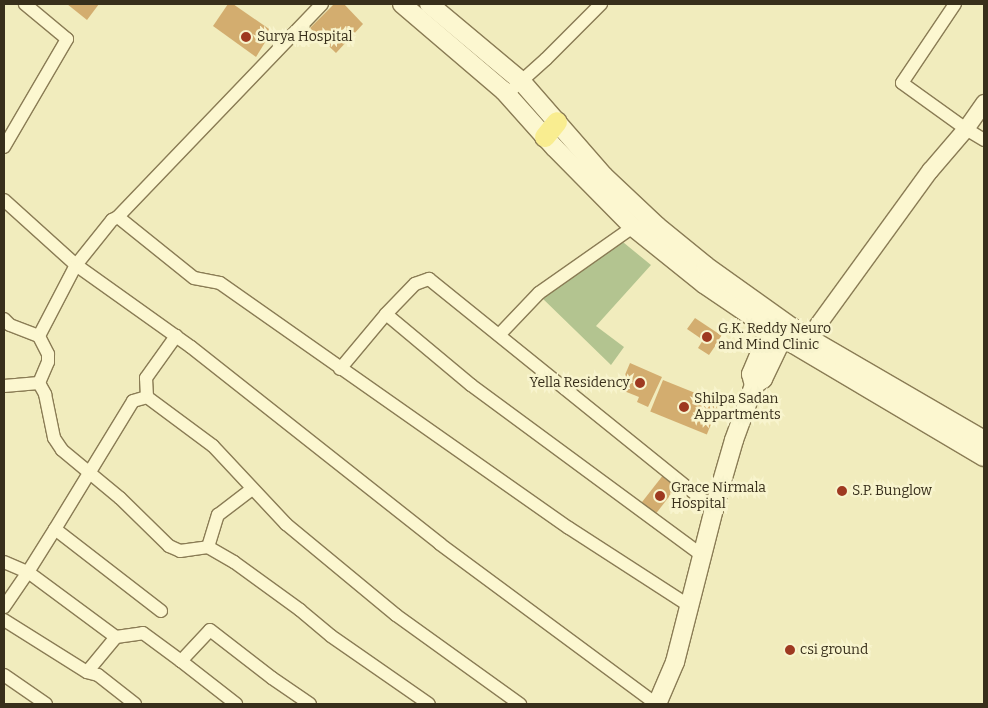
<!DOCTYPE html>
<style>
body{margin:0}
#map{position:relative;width:988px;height:708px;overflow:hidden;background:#f1ecbd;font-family:Bitter,serif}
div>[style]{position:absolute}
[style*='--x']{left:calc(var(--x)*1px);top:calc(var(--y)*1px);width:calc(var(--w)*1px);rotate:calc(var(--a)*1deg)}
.cemetery>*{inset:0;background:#b3c490}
.building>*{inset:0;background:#d3ad6f;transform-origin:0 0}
.roads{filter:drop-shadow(1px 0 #8a7c55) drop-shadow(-1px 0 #8a7c55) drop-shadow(0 1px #8a7c55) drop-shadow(0 -1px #8a7c55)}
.minor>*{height:12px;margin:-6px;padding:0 6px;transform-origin:6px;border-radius:6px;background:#fcf7d0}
.tertiary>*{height:16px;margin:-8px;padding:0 8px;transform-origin:8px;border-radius:8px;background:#fcf7d0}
.secondary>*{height:18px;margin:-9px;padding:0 9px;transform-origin:9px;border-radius:9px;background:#fcf7d0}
.primary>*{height:20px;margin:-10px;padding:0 10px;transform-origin:10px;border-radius:10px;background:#f9ed90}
.dots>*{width:14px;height:14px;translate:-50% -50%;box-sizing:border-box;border:2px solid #f8f4cd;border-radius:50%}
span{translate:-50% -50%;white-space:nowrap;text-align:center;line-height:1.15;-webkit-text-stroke:5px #f8f4cd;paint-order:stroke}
.poi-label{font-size:14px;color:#382f1b}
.left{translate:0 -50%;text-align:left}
.right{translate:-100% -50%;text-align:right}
.frame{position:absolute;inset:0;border:5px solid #382f1b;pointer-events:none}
</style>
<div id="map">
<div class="cemetery">
<i style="clip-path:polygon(618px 238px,651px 265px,596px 326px,624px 347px,611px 365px,540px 296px)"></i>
</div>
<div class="building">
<i style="clip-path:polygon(67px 4px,99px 4px,87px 20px)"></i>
<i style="clip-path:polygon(228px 4px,233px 4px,272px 31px,256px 57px,213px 26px)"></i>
<i style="clip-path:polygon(334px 4px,344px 4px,363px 24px,336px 53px,310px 28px)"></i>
<i style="clip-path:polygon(695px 318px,722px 336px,709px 355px,698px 348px,703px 340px,687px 329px)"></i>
<i style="clip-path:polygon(630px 363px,662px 377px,648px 407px,637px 402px,639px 397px,619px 389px)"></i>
<i style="left:663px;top:380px;width:61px;height:34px;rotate:22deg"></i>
<i style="left:664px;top:474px;width:18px;height:36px;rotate:38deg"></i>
</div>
<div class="roads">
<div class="minor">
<i style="--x:322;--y:4;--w:295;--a:133.8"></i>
<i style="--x:118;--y:217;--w:97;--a:38.8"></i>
<i style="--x:194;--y:278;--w:26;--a:11"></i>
<i style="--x:220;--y:283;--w:426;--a:35.1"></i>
<i style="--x:569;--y:528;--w:145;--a:32.9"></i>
<i style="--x:955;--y:4;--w:95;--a:123.9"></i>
<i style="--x:902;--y:83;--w:79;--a:35.7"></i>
<i style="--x:966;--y:129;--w:21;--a:31"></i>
<i style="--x:507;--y:94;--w:52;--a:-41.9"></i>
<i style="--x:546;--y:59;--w:78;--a:-45"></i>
<i style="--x:4;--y:147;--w:125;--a:-59.7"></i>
<i style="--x:67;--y:39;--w:55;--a:-140.2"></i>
<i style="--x:4;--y:200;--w:97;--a:42.1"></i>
<i style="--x:76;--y:265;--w:141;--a:35.5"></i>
<i style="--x:191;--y:347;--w:318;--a:38.3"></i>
<i style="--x:440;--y:544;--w:269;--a:36.5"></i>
<i style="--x:386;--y:314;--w:111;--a:39.9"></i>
<i style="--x:471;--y:385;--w:288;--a:36.4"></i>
<i style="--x:4;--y:319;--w:8;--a:45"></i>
<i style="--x:10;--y:325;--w:31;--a:21"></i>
<i style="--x:499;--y:335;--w:58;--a:-46.4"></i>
<i style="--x:539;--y:293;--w:115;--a:-35.1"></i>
<i style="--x:340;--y:369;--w:72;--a:-50.1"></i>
<i style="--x:386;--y:314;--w:42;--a:-46"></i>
<i style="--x:415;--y:284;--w:15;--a:-20"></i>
<i style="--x:429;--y:279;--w:366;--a:38.9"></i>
<i style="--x:39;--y:383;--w:13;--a:61"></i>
<i style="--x:45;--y:394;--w:45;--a:78.4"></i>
<i style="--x:54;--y:438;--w:14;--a:56"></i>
<i style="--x:62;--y:450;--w:75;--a:39.6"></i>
<i style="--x:120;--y:498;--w:69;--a:44.4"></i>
<i style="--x:169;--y:546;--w:12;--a:24"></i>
<i style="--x:180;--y:551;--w:28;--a:-8"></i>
<i style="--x:208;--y:547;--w:34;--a:-73"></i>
<i style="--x:218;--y:515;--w:43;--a:-37.4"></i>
<i style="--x:39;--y:383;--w:23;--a:-67"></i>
<i style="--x:48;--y:362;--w:8;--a:-90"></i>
<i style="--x:48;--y:354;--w:20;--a:-117"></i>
<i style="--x:39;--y:336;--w:80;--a:-62.5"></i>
<i style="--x:76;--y:265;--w:58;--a:-51.3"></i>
<i style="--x:112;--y:220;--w:7;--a:-27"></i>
<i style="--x:4;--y:386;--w:35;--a:-5"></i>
<i style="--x:147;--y:397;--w:82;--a:36.6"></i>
<i style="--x:213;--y:446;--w:107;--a:46.9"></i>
<i style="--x:286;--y:524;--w:143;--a:39.6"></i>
<i style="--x:396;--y:615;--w:153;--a:35.7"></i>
<i style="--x:55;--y:529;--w:150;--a:-58.6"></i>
<i style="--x:133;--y:401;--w:15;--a:-16"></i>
<i style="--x:147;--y:397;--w:19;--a:-93"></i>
<i style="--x:146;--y:378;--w:52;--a:-54.5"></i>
<i style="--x:208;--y:547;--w:30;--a:30"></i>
<i style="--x:234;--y:562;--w:82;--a:36"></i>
<i style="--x:300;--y:610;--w:40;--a:40"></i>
<i style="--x:331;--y:636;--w:119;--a:34.8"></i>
<i style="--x:4;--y:562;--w:26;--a:23"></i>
<i style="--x:28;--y:572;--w:51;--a:-57.9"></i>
<i style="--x:55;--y:529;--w:134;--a:37.7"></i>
<i style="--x:4;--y:607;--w:42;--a:-55.6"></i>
<i style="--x:28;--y:572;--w:109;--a:36.5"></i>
<i style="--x:4;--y:620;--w:98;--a:32.1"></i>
<i style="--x:181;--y:661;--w:70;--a:38"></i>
<i style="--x:4;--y:675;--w:51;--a:34.6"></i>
<i style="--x:135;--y:704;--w:47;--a:-141.9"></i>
<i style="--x:98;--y:675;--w:11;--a:-165"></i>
<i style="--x:87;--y:672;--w:45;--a:-50.4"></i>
<i style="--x:116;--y:637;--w:27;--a:-8"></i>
<i style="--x:143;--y:633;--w:47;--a:36.4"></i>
<i style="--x:181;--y:661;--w:42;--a:-46.9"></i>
<i style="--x:210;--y:630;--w:78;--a:37.7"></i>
<i style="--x:272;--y:678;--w:46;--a:34.4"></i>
</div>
<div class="tertiary">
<i style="--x:802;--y:347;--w:218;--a:-54"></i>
<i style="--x:930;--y:171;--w:55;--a:-49.4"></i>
<i style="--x:966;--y:129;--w:32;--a:-55"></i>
</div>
<div class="secondary">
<i style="--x:402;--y:4;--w:134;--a:40.5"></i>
<i style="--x:504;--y:91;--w:76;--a:48.2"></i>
<i style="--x:555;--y:148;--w:111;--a:45.4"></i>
<i style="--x:633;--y:227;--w:91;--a:38.8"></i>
<i style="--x:704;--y:284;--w:98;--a:34.2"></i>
<i style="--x:785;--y:339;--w:231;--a:30.7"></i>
<i style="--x:429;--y:4;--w:120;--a:39.9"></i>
<i style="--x:521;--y:81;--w:126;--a:48.9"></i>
<i style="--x:604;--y:176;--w:73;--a:43.3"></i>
<i style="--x:657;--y:226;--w:63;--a:39.2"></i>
<i style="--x:706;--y:266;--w:115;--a:35.5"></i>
<i style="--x:800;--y:333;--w:213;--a:30.2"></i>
<i style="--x:770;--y:329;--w:49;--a:112.9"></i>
<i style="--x:751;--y:374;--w:11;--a:75"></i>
<i style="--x:754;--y:385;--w:11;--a:-34"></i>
<i style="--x:763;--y:379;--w:47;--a:-64.5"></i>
<i style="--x:657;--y:704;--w:46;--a:-66.8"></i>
<i style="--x:675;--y:662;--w:158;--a:-75.7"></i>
<i style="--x:714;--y:509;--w:72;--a:-73.8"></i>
<i style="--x:734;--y:440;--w:59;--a:-70"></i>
</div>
<div class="primary">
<i style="--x:545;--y:137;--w:19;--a:-51"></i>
</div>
</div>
<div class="dots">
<i style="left:246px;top:37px;background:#9e3920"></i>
<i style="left:707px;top:337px;background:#9e3920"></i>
<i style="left:640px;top:383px;background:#9e3920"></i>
<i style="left:684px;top:407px;background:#9e3920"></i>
<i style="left:842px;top:491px;background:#9e3920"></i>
<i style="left:660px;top:496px;background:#9e3920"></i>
<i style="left:790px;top:650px;background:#9e3920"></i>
</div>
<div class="poi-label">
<span class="left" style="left:257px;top:37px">Surya Hospital</span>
<span class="left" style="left:718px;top:337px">G.K. Reddy Neuro<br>and Mind Clinic</span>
<span class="right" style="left:630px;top:383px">Yella Residency</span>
<span class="left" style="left:694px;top:407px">Shilpa Sadan<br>Appartments</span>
<span class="left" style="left:671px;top:496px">Grace Nirmala<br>Hospital</span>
<span class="left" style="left:852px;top:491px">S.P. Bunglow</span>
<span class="left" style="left:800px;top:650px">csi ground</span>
</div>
<div class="frame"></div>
</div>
